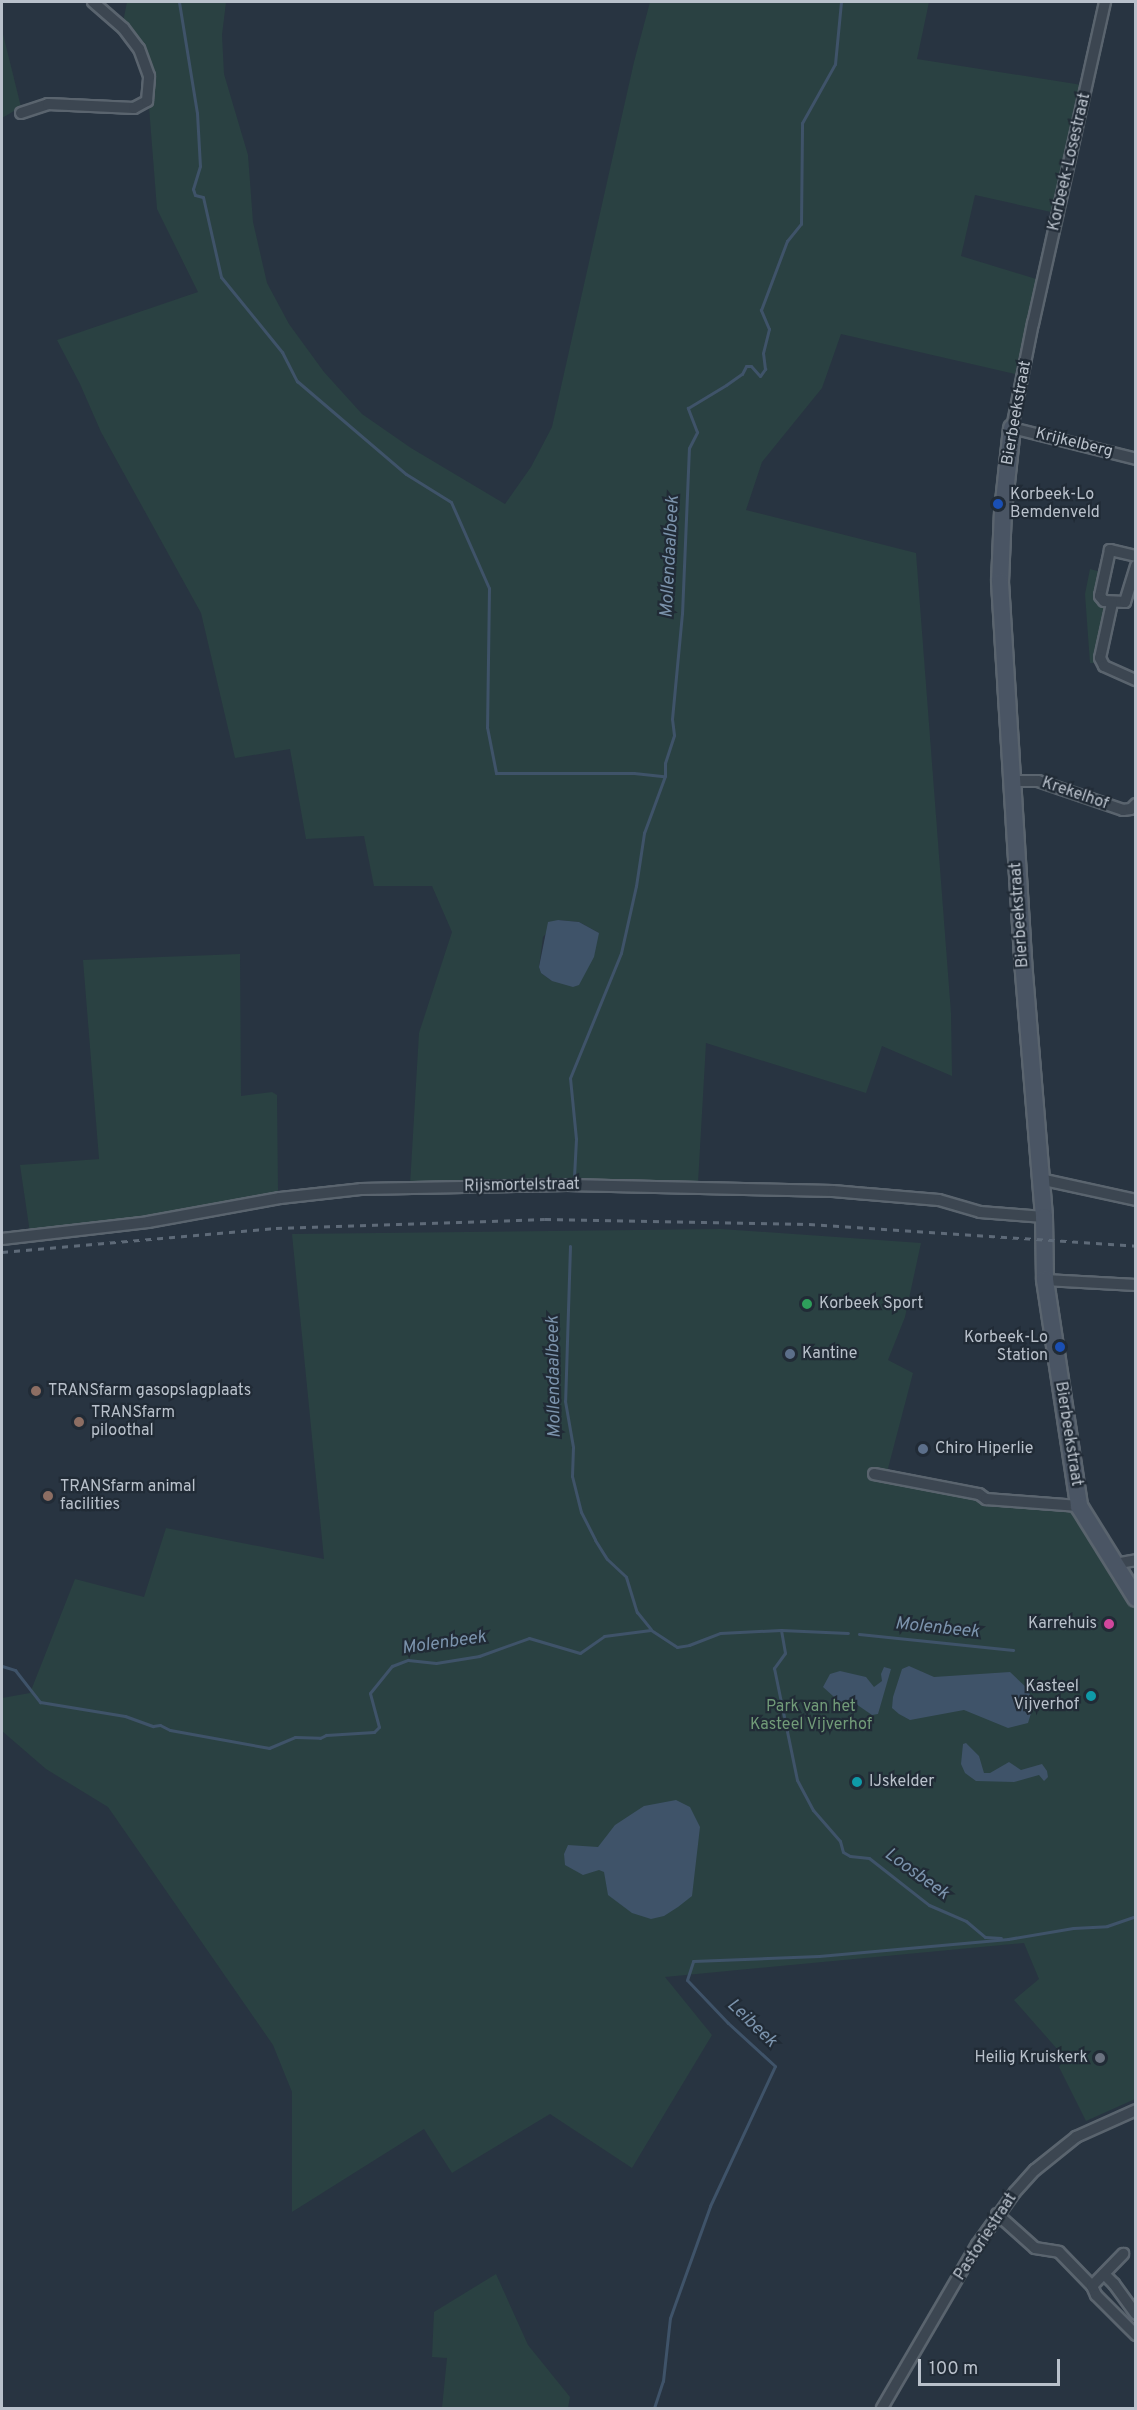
<!DOCTYPE html>
<style>
body{margin:0}
#map{position:relative;width:1137px;height:2410px;overflow:hidden;background:#283441;font-family:Overpass,sans-serif}
div>[style]{position:absolute}
[style*='--x']{left:calc(var(--x)*1px);top:calc(var(--y)*1px);width:calc(var(--w)*1px);rotate:calc(var(--a)*1deg)}
.green>*{inset:0;background:#2a4142}
.water>*{inset:0;background:#3f5369}
.stream>*{height:3px;margin:-1.5px;padding:0 1.5px;transform-origin:1.5px;border-radius:1.5px;background:#3f5369}
.roads{filter:drop-shadow(2px 0 #5a646e) drop-shadow(-2px 0 #5a646e) drop-shadow(0 2px #5a646e) drop-shadow(0 -2px #5a646e)}
.street>*{height:10px;margin:-5px;padding:0 5px;transform-origin:5px;border-radius:5px;background:#3c4651}
.secondary>*{height:16px;margin:-8px;padding:0 8px;transform-origin:8px;border-radius:8px;background:#4a5564}
.rail>*{height:3px;margin-top:-1.5px;transform-origin:0;background:repeating-linear-gradient(90deg,#5e6a78 0 6px,transparent 0 12px)}
.dots>*{width:16px;height:16px;translate:-50% -50%;box-sizing:border-box;border:3px solid #212b36;border-radius:50%}
span{translate:-50% -50%;white-space:nowrap;text-align:center;line-height:1.15;-webkit-text-stroke:4.5px #212b36;paint-order:stroke}
.street-label{font-size:16px;color:#b9c1cb}
.poi-label{font-size:16px;color:#b9c1cb}
.left{translate:0 -50%;text-align:left}
.right{translate:-100% -50%;text-align:right}
.park-label{font-size:16px;color:#719b78}
.water-label{font-size:18px;color:#7b93ac;font-style:italic}
.frame{position:absolute;inset:0;border:3px solid #b9c1cb;pointer-events:none}
.scale{position:absolute;left:918px;top:2359px;width:142px;height:27px;box-sizing:border-box;border:3px solid #b9c1cb;border-top:0;padding-left:8px;font-size:18px;line-height:21px;white-space:nowrap;color:#b9c1cb;-webkit-text-stroke:4px #212b36;paint-order:stroke}
</style>
<div id="map">
<div class="green">
<i style="clip-path:polygon(evenodd,127px 2px,226px 2px,222px 35px,224px 74px,248px 155px,253px 222px,267px 283px,289px 324px,324px 372px,362px 414px,411px 448px,505px 504px,531px 467px,552px 427px,634px 62px,650px 2px,929px 2px,917px 59px,1082px 85px,1051px 212px,975px 195px,961px 256px,1036px 279px,1015px 374px,841px 334px,822px 388px,762px 462px,746px 510px,916px 553px,951px 1013px,952px 1076px,882px 1046px,866px 1093px,706px 1043px,698px 1183px,410px 1185px,419px 1033px,452px 932px,432px 886px,374px 886px,364px 836px,306px 839px,290px 749px,235px 758px,201px 613px,101px 432px,80px 384px,57px 340px,198px 292px,157px 209px,149px 107px,155px 97px,154px 82px,135px 33px,123px 22px,127px 2px,558px 920px,579px 922px,599px 933px,552px 981px,541px 973px,539px 967px,543px 937px,558px 920px)"></i>
<i style="clip-path:polygon(2px 30px,21px 107px,2px 118px)"></i>
<i style="clip-path:polygon(1090px 569px,1101px 572px,1095px 601px,1105px 604px,1094px 663px,1090px 663px,1085px 594px)"></i>
<i style="clip-path:polygon(240px 954px,241px 1096px,272px 1092px,277px 1095px,278px 1191px,273px 1198px,30px 1233px,20px 1165px,99px 1159px,83px 960px)"></i>
<i style="clip-path:polygon(721px 1229px,921px 1243px,905px 1317px,888px 1360px,913px 1373px,885px 1480px,1072px 1508px,1135px 1609px,1135px 2099px,1086px 2121px,1059px 2067px,1065px 2058px,1014px 2000px,1039px 1979px,1024px 1943px,665px 1977px,712px 2035px,632px 2168px,550px 2114px,452px 2173px,424px 2129px,292px 2212px,292px 2092px,273px 2045px,108px 1807px,46px 1769px,2px 1731px,2px 1698px,30px 1693px,75px 1579px,144px 1597px,166px 1528px,324px 1559px,292px 1234px)"></i>
<i style="clip-path:polygon(496px 2274px,528px 2345px,570px 2397px,568px 2408px,442px 2408px,447px 2358px,432px 2357px,434px 2312px)"></i>
</div>
<div class="water">
<i style="clip-path:polygon(558px 920px,579px 922px,599px 933px,594px 957px,579px 985px,573px 987px,552px 981px,541px 973px,539px 967px,548px 922px)"></i>
<i style="clip-path:polygon(909px 1666px,934px 1677px,1010px 1672px,1029px 1690px,1032px 1710px,1028px 1723px,1008px 1728px,964px 1710px,910px 1720px,899px 1714px,892px 1708px,893px 1697px,902px 1669px)"></i>
<i style="clip-path:polygon(884px 1667px,891px 1669px,878px 1714px,872px 1715px,856px 1704px,843px 1705px,823px 1687px,830px 1674px,840px 1671px,866px 1677px,874px 1687px,882px 1681px,881px 1674px)"></i>
<i style="clip-path:polygon(966px 1743px,979px 1756px,984px 1773px,990px 1773px,1009px 1762px,1021px 1770px,1042px 1764px,1047px 1771px,1048px 1777px,1044px 1781px,1039px 1775px,1014px 1782px,976px 1781px,965px 1773px,961px 1764px,963px 1744px)"></i>
<i style="clip-path:polygon(676px 1800px,690px 1807px,700px 1827px,692px 1896px,678px 1907px,664px 1916px,651px 1919px,632px 1913px,608px 1895px,604px 1872px,599px 1870px,583px 1875px,565px 1865px,564px 1854px,568px 1845px,598px 1847px,615px 1825px,644px 1806px)"></i>
</div>
<div class="stream">
<i style="--x:179;--y:2;--w:112;--a:80.8"></i>
<i style="--x:197;--y:113;--w:53;--a:86.8"></i>
<i style="--x:200;--y:166;--w:24;--a:107"></i>
<i style="--x:193;--y:189;--w:6;--a:72"></i>
<i style="--x:195;--y:195;--w:8;--a:14"></i>
<i style="--x:203;--y:197;--w:82;--a:77.3"></i>
<i style="--x:221;--y:277;--w:97;--a:50.9"></i>
<i style="--x:282;--y:352;--w:33;--a:63"></i>
<i style="--x:297;--y:381;--w:143;--a:40.5"></i>
<i style="--x:406;--y:474;--w:53;--a:31.9"></i>
<i style="--x:451;--y:502;--w:94;--a:66.2"></i>
<i style="--x:489;--y:588;--w:139;--a:90.8"></i>
<i style="--x:487;--y:727;--w:47;--a:78.9"></i>
<i style="--x:496;--y:773;--w:138;--a:0"></i>
<i style="--x:634;--y:773;--w:30;--a:6"></i>
<i style="--x:574;--y:1177;--w:38;--a:-87"></i>
<i style="--x:576;--y:1139;--w:61;--a:-95.6"></i>
<i style="--x:570;--y:1078;--w:135;--a:-67.8"></i>
<i style="--x:621;--y:953;--w:69;--a:-77.4"></i>
<i style="--x:636;--y:886;--w:54;--a:-81.4"></i>
<i style="--x:644;--y:833;--w:61;--a:-69.8"></i>
<i style="--x:665;--y:776;--w:13;--a:-90"></i>
<i style="--x:665;--y:763;--w:29;--a:-72"></i>
<i style="--x:674;--y:735;--w:16;--a:-97"></i>
<i style="--x:672;--y:719;--w:105;--a:-84.6"></i>
<i style="--x:682;--y:614;--w:166;--a:-87.6"></i>
<i style="--x:689;--y:448;--w:18;--a:-63"></i>
<i style="--x:697;--y:432;--w:26;--a:-111"></i>
<i style="--x:688;--y:408;--w:44;--a:-31.2"></i>
<i style="--x:726;--y:385;--w:19;--a:-35"></i>
<i style="--x:742;--y:374;--w:9;--a:-63"></i>
<i style="--x:746;--y:366;--w:5;--a:0"></i>
<i style="--x:751;--y:366;--w:13;--a:48"></i>
<i style="--x:760;--y:376;--w:9;--a:-54"></i>
<i style="--x:765;--y:369;--w:16;--a:-97"></i>
<i style="--x:763;--y:353;--w:25;--a:-76"></i>
<i style="--x:769;--y:329;--w:21;--a:-113"></i>
<i style="--x:761;--y:310;--w:74;--a:-69.4"></i>
<i style="--x:787;--y:241;--w:22;--a:-51"></i>
<i style="--x:801;--y:224;--w:101;--a:-89.4"></i>
<i style="--x:802;--y:123;--w:68;--a:-60.8"></i>
<i style="--x:835;--y:64;--w:62;--a:-84.5"></i>
<i style="--x:570;--y:1246;--w:155;--a:91.8"></i>
<i style="--x:565;--y:1401;--w:47;--a:80.1"></i>
<i style="--x:573;--y:1447;--w:29;--a:92"></i>
<i style="--x:572;--y:1476;--w:37;--a:76"></i>
<i style="--x:581;--y:1512;--w:31;--a:63"></i>
<i style="--x:595;--y:1540;--w:22;--a:58"></i>
<i style="--x:607;--y:1559;--w:26;--a:43"></i>
<i style="--x:626;--y:1577;--w:37;--a:73"></i>
<i style="--x:637;--y:1612;--w:22;--a:51"></i>
<i style="--x:781;--y:1630;--w:23;--a:80"></i>
<i style="--x:785;--y:1653;--w:19;--a:126"></i>
<i style="--x:774;--y:1668;--w:114;--a:78.4"></i>
<i style="--x:797;--y:1780;--w:34;--a:62"></i>
<i style="--x:813;--y:1810;--w:41;--a:48.9"></i>
<i style="--x:840;--y:1841;--w:11;--a:75"></i>
<i style="--x:843;--y:1852;--w:8;--a:30"></i>
<i style="--x:850;--y:1856;--w:19;--a:6"></i>
<i style="--x:869;--y:1858;--w:76;--a:38.1"></i>
<i style="--x:929;--y:1905;--w:40;--a:23.4"></i>
<i style="--x:966;--y:1921;--w:25;--a:40"></i>
<i style="--x:985;--y:1937;--w:16;--a:4"></i>
<i style="--x:859;--y:1634;--w:155;--a:5.9"></i>
<i style="--x:2;--y:1666;--w:14;--a:17"></i>
<i style="--x:15;--y:1670;--w:41;--a:52"></i>
<i style="--x:40;--y:1702;--w:86;--a:9.4"></i>
<i style="--x:125;--y:1716;--w:30;--a:20"></i>
<i style="--x:153;--y:1726;--w:7;--a:-8"></i>
<i style="--x:160;--y:1725;--w:11;--a:27"></i>
<i style="--x:170;--y:1730;--w:101;--a:10.3"></i>
<i style="--x:269;--y:1748;--w:28;--a:-23"></i>
<i style="--x:295;--y:1737;--w:25;--a:2"></i>
<i style="--x:320;--y:1738;--w:7;--a:-27"></i>
<i style="--x:326;--y:1735;--w:48;--a:-3.6"></i>
<i style="--x:374;--y:1732;--w:7;--a:-45"></i>
<i style="--x:379;--y:1727;--w:35;--a:-105"></i>
<i style="--x:370;--y:1693;--w:35;--a:-51"></i>
<i style="--x:392;--y:1666;--w:17;--a:-21"></i>
<i style="--x:408;--y:1660;--w:28;--a:6"></i>
<i style="--x:436;--y:1663;--w:44;--a:-9.2"></i>
<i style="--x:479;--y:1656;--w:53;--a:-19.8"></i>
<i style="--x:529;--y:1638;--w:53;--a:16.4"></i>
<i style="--x:580;--y:1653;--w:29;--a:-35"></i>
<i style="--x:604;--y:1636;--w:47;--a:-7.3"></i>
<i style="--x:651;--y:1630;--w:31;--a:33"></i>
<i style="--x:677;--y:1647;--w:12;--a:-9"></i>
<i style="--x:689;--y:1645;--w:33;--a:-21"></i>
<i style="--x:720;--y:1633;--w:61;--a:-2.8"></i>
<i style="--x:781;--y:1630;--w:67;--a:2.6"></i>
<i style="--x:1008;--y:1939;--w:66;--a:-9.6"></i>
<i style="--x:1073;--y:1928;--w:34;--a:-3"></i>
<i style="--x:1107;--y:1926;--w:31;--a:-19"></i>
<i style="--x:654;--y:2408;--w:28;--a:-72"></i>
<i style="--x:663;--y:2381;--w:63;--a:-83.7"></i>
<i style="--x:670;--y:2318;--w:119;--a:-70.3"></i>
<i style="--x:710;--y:2206;--w:154;--a:-65.1"></i>
<i style="--x:775;--y:2066;--w:64;--a:-137.5"></i>
<i style="--x:728;--y:2023;--w:59;--a:-133.6"></i>
<i style="--x:687;--y:1980;--w:20;--a:-72"></i>
<i style="--x:693;--y:1961;--w:126;--a:-2.3"></i>
<i style="--x:819;--y:1956;--w:190;--a:-5.1"></i>
</div>
<div class="roads">
<div class="street">
<i style="--x:1105;--y:2;--w:329;--a:102.6"></i>
<i style="--x:1033;--y:323;--w:107;--a:101.3"></i>
<i style="--x:1012;--y:428;--w:128;--a:14"></i>
<i style="--x:21;--y:113;--w:28;--a:-18"></i>
<i style="--x:48;--y:104;--w:86;--a:2.7"></i>
<i style="--x:134;--y:108;--w:15;--a:-28"></i>
<i style="--x:147;--y:101;--w:25;--a:-85"></i>
<i style="--x:149;--y:76;--w:29;--a:-110"></i>
<i style="--x:139;--y:49;--w:26;--a:-127"></i>
<i style="--x:123;--y:28;--w:40;--a:-139"></i>
<i style="--x:1136;--y:556;--w:27;--a:-167"></i>
<i style="--x:1110;--y:550;--w:47;--a:102.3"></i>
<i style="--x:1100;--y:596;--w:6;--a:51"></i>
<i style="--x:1104;--y:601;--w:21;--a:3"></i>
<i style="--x:1125;--y:602;--w:38;--a:-73"></i>
<i style="--x:1112;--y:603;--w:56;--a:102.3"></i>
<i style="--x:1100;--y:658;--w:9;--a:63"></i>
<i style="--x:1104;--y:666;--w:35;--a:24"></i>
<i style="--x:1011;--y:781;--w:27;--a:0"></i>
<i style="--x:1038;--y:781;--w:90;--a:18.8"></i>
<i style="--x:1123;--y:810;--w:8;--a:-7"></i>
<i style="--x:1131;--y:809;--w:7;--a:-45"></i>
<i style="--x:1040;--y:1179;--w:98;--a:12.3"></i>
<i style="--x:2;--y:1239;--w:147;--a:-6.6"></i>
<i style="--x:148;--y:1222;--w:134;--a:-10.3"></i>
<i style="--x:280;--y:1198;--w:81;--a:-6.3"></i>
<i style="--x:361;--y:1189;--w:206;--a:-1.1"></i>
<i style="--x:567;--y:1185;--w:266;--a:1.3"></i>
<i style="--x:833;--y:1191;--w:106;--a:4.9"></i>
<i style="--x:939;--y:1200;--w:43;--a:16.3"></i>
<i style="--x:980;--y:1212;--w:64;--a:4.5"></i>
<i style="--x:1045;--y:1280;--w:91;--a:3.1"></i>
<i style="--x:874;--y:1474;--w:107;--a:10.8"></i>
<i style="--x:979;--y:1494;--w:9;--a:36"></i>
<i style="--x:986;--y:1499;--w:93;--a:4.3"></i>
<i style="--x:1114;--y:1564;--w:22;--a:-10"></i>
<i style="--x:997;--y:2214;--w:51;--a:41.8"></i>
<i style="--x:1035;--y:2248;--w:24;--a:9"></i>
<i style="--x:1059;--y:2252;--w:47;--a:45.9"></i>
<i style="--x:1092;--y:2286;--w:10;--a:66"></i>
<i style="--x:1096;--y:2295;--w:57;--a:45"></i>
<i style="--x:1104;--y:2274;--w:14;--a:45"></i>
<i style="--x:1114;--y:2284;--w:37;--a:54"></i>
<i style="--x:1092;--y:2286;--w:45;--a:-45.9"></i>
<i style="--x:882;--y:2408;--w:189;--a:-59.8"></i>
<i style="--x:977;--y:2245;--w:65;--a:-54.4"></i>
<i style="--x:1015;--y:2192;--w:30;--a:-48"></i>
<i style="--x:1035;--y:2170;--w:53;--a:-38.8"></i>
<i style="--x:1076;--y:2137;--w:66;--a:-24.2"></i>
</div>
<div class="secondary">
<i style="--x:1012;--y:428;--w:83;--a:96.2"></i>
<i style="--x:1003;--y:511;--w:71;--a:92.4"></i>
<i style="--x:1000;--y:582;--w:380;--a:86.5"></i>
<i style="--x:1023;--y:961;--w:257;--a:85.3"></i>
<i style="--x:1044;--y:1217;--w:63;--a:89.1"></i>
<i style="--x:1045;--y:1280;--w:229;--a:81.4"></i>
<i style="--x:1079;--y:1506;--w:108;--a:58.2"></i>
</div>
</div>
<div class="rail">
<i style="--x:2;--y:1252;--w:275;--a:-5"></i>
<i style="--x:276;--y:1228;--w:269;--a:-1.9"></i>
<i style="--x:545;--y:1219;--w:264;--a:1.1"></i>
<i style="--x:809;--y:1224;--w:328;--a:3.8"></i>
</div>
<div class="dots">
<i style="left:998px;top:504px;background:#1a4fb4"></i>
<i style="left:807px;top:1304px;background:#2e9e5b"></i>
<i style="left:1060px;top:1347px;background:#1a4fb4"></i>
<i style="left:790px;top:1354px;background:#5c6f8a"></i>
<i style="left:36px;top:1391px;background:#8d6e63"></i>
<i style="left:79px;top:1422px;background:#8d6e63"></i>
<i style="left:923px;top:1449px;background:#5c6f8a"></i>
<i style="left:48px;top:1496px;background:#8d6e63"></i>
<i style="left:1109px;top:1624px;background:#d1479c"></i>
<i style="left:1091px;top:1696px;background:#0f9aa8"></i>
<i style="left:857px;top:1782px;background:#0f9aa8"></i>
<i style="left:1100px;top:2058px;background:#6b7280"></i>
</div>
<div class="street-label">
<span style="left:1070px;top:162px;rotate:-77deg">Korbeek-Losestraat</span>
<span style="left:1017px;top:413px;rotate:-80deg">Bierbeekstraat</span>
<span style="left:1074px;top:443px;rotate:14deg">Krijkelberg</span>
<span style="left:1075px;top:794px;rotate:19deg">Krekelhof</span>
<span style="left:1020px;top:915px;rotate:-94deg">Bierbeekstraat</span>
<span style="left:522px;top:1186px;rotate:-1deg">Rijsmortelstraat</span>
<span style="left:1068px;top:1434px;rotate:81deg">Bierbeekstraat</span>
<span style="left:986px;top:2237px;rotate:-57deg">Pastoriestraat</span>
</div>
<div class="poi-label">
<span class="left" style="left:1010px;top:504px">Korbeek-Lo<br>Bemdenveld</span>
<span class="left" style="left:819px;top:1304px">Korbeek Sport</span>
<span class="right" style="left:1048px;top:1347px">Korbeek-Lo<br>Station</span>
<span class="left" style="left:802px;top:1354px">Kantine</span>
<span class="left" style="left:48px;top:1391px">TRANSfarm gasopslagplaats</span>
<span class="left" style="left:91px;top:1422px">TRANSfarm<br>piloothal</span>
<span class="left" style="left:935px;top:1449px">Chiro Hiperlie</span>
<span class="left" style="left:60px;top:1496px">TRANSfarm animal<br>facilities</span>
<span class="right" style="left:1097px;top:1624px">Karrehuis</span>
<span class="right" style="left:1079px;top:1696px">Kasteel<br>Vijverhof</span>
<span class="left" style="left:869px;top:1782px">IJskelder</span>
<span class="right" style="left:1088px;top:2058px">Heilig Kruiskerk</span>
</div>
<div class="park-label">
<span style="left:811px;top:1716px">Park van het<br>Kasteel Vijverhof</span>
</div>
<div class="water-label">
<span style="left:671px;top:557px;rotate:-87deg">Mollendaalbeek</span>
<span style="left:555px;top:1377px;rotate:-91deg">Mollendaalbeek</span>
<span style="left:937px;top:1629px;rotate:6deg">Molenbeek</span>
<span style="left:444px;top:1644px;rotate:-8deg">Molenbeek</span>
<span style="left:916px;top:1875px;rotate:36deg">Loosbeek</span>
<span style="left:751px;top:2024px;rotate:44deg">Leibeek</span>
</div>
<div class="frame"></div>
<div class="scale">100 m</div>
</div>
